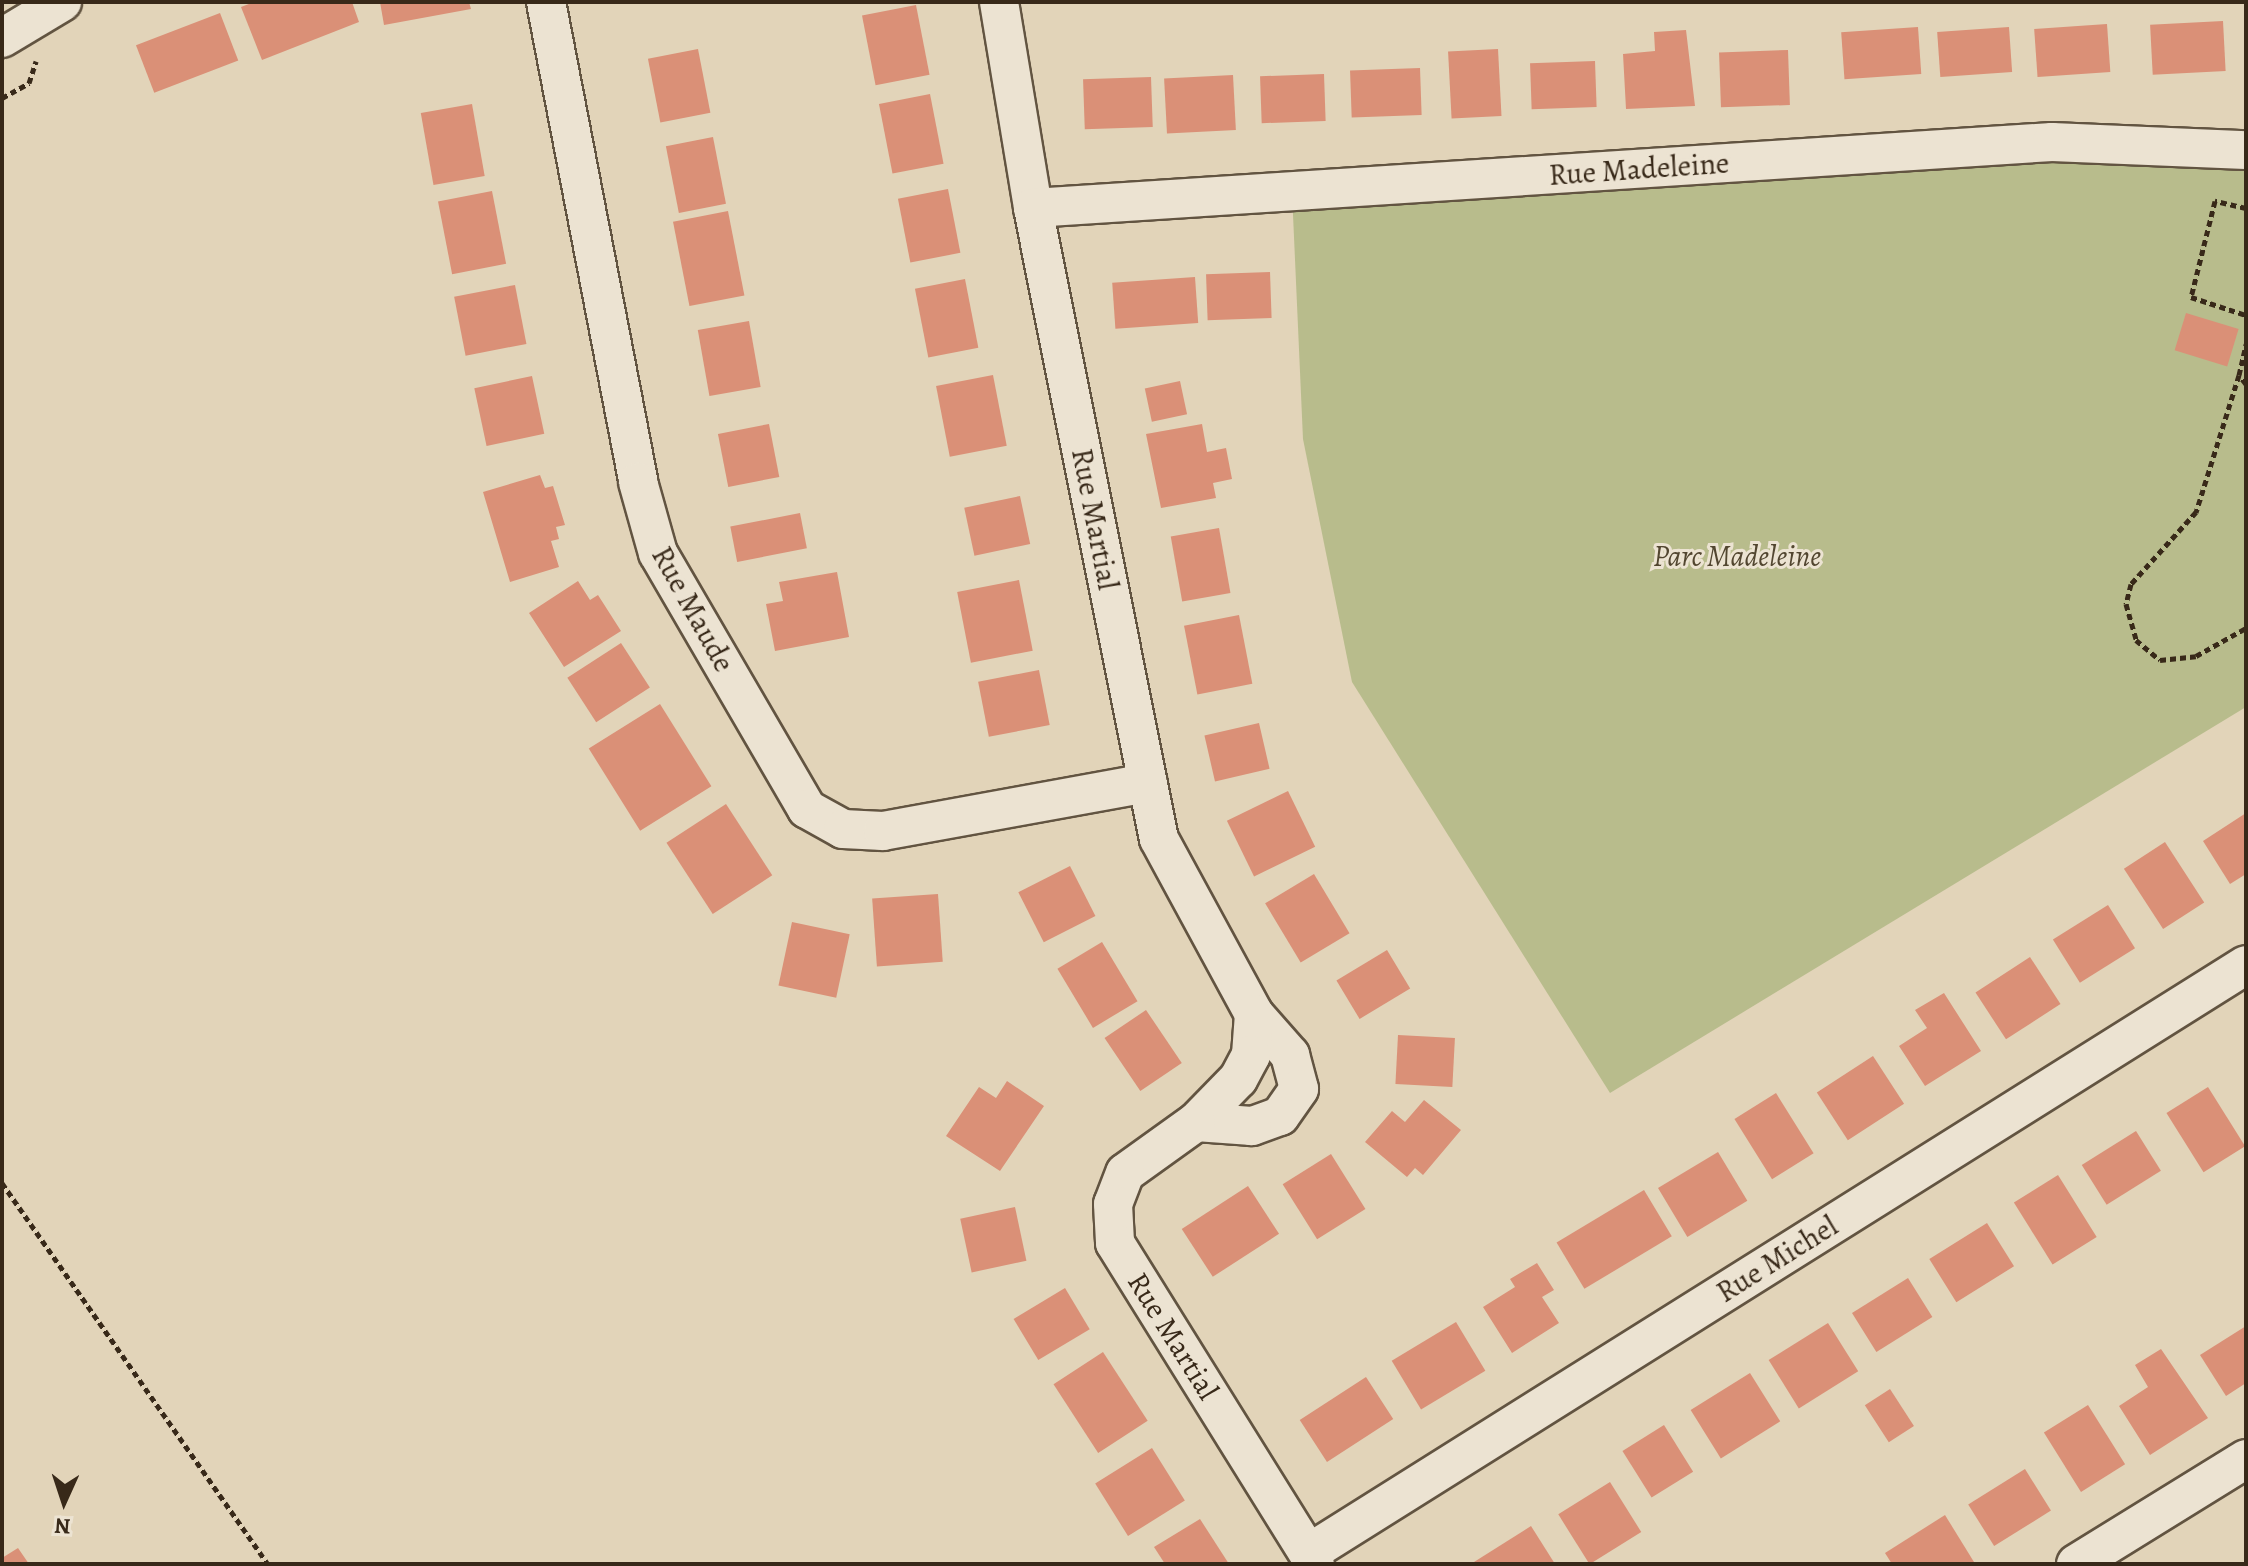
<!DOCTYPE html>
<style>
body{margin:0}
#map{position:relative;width:2248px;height:1566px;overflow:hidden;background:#e2d4b9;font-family:Alegreya,serif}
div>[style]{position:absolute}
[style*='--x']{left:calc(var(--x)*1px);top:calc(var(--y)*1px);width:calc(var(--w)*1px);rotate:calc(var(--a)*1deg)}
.green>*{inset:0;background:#b8bc8c}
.building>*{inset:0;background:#da9077;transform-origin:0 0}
.path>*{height:5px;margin-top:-2.5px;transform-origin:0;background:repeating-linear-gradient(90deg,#382919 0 6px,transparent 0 10px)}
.roads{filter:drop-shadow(2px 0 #625441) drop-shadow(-2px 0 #625441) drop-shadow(0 2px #625441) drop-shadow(0 -2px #625441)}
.street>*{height:38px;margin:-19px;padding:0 19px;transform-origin:19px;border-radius:19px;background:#ece3d2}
span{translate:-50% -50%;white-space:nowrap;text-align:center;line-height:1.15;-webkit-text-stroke:6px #ece3d2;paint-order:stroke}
.street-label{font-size:30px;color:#382919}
.park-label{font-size:30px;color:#524630;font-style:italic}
.frame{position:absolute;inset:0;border:4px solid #382919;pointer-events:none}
.north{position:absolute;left:24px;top:1462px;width:80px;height:80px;-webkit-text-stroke:6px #ece3d2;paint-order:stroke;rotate:183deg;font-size:22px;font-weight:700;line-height:32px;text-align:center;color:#382919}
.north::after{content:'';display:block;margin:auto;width:28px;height:36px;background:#382919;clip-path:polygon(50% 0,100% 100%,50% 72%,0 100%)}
</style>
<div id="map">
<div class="green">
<i style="clip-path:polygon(2246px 150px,2246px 707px,1610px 1093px,1352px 682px,1303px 439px,1292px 192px)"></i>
</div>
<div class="building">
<i style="clip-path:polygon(254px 2px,352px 2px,359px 22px,262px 60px,241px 7px)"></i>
<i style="clip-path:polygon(380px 2px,469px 2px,471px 9px,384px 25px)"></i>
<i style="left:916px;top:5px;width:71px;height:55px;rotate:79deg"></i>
<i style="left:220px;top:13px;width:51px;height:90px;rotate:69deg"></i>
<i style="left:2223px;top:21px;width:50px;height:73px;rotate:87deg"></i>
<i style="left:2107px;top:24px;width:48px;height:73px;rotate:86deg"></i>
<i style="left:1918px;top:27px;width:47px;height:77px;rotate:86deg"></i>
<i style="left:2009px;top:27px;width:45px;height:72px;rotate:86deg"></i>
<i style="clip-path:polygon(1686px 30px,1695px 106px,1626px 109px,1623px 54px,1655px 51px,1654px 32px)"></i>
<i style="left:698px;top:49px;width:65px;height:51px;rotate:79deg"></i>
<i style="left:1498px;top:49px;width:67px;height:50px;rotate:87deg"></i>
<i style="left:1788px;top:50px;width:55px;height:69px;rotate:88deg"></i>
<i style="left:1595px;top:61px;width:46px;height:65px;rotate:88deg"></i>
<i style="left:1420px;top:68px;width:47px;height:70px;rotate:88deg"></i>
<i style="left:1324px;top:74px;width:47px;height:64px;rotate:88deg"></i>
<i style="left:1233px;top:75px;width:55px;height:69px;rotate:87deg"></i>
<i style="left:1151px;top:77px;width:50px;height:68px;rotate:88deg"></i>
<i style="left:930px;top:94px;width:71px;height:52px;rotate:79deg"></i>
<i style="left:472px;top:104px;width:73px;height:52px;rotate:80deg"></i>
<i style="left:713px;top:137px;width:68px;height:48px;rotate:79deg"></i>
<i style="left:948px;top:189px;width:65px;height:51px;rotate:79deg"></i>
<i style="left:492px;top:191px;width:74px;height:55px;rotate:79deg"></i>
<i style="left:728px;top:211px;width:86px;height:56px;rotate:79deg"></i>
<i style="left:1270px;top:272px;width:46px;height:64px;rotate:88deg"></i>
<i style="left:1195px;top:277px;width:46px;height:83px;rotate:86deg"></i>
<i style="left:965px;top:279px;width:70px;height:51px;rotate:79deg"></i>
<i style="left:515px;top:285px;width:60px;height:62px;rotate:79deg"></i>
<i style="left:2186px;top:313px;width:55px;height:39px;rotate:17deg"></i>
<i style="left:749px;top:321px;width:67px;height:52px;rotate:80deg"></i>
<i style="left:993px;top:375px;width:72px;height:58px;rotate:79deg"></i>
<i style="left:532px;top:376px;width:59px;height:59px;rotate:78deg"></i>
<i style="left:1180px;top:381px;width:34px;height:36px;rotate:78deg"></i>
<i style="left:769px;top:424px;width:54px;height:52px;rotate:79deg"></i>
<i style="clip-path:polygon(1202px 424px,1207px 452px,1226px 448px,1232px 479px,1213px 483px,1216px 498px,1161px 508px,1146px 434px)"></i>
<i style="clip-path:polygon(540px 475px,545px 488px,553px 486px,565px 525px,556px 527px,559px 539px,551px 541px,559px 567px,510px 582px,483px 492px)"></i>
<i style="left:1020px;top:496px;width:49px;height:57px;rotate:78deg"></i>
<i style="left:800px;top:513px;width:36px;height:71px;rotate:79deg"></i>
<i style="left:1219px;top:528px;width:66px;height:49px;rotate:80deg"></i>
<i style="clip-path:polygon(837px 572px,849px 637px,775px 651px,766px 604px,783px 601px,779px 582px)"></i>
<i style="left:1019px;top:580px;width:72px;height:63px;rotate:79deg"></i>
<i style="clip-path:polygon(578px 581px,590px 600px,598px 595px,621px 631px,564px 667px,529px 613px)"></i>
<i style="left:1239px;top:615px;width:70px;height:56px;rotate:79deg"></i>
<i style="left:621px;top:643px;width:53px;height:64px;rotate:57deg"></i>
<i style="left:1039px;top:670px;width:56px;height:62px;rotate:79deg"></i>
<i style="left:660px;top:704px;width:97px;height:84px;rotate:58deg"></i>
<i style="left:1259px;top:723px;width:47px;height:56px;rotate:77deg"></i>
<i style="left:1288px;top:791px;width:62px;height:68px;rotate:64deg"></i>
<i style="left:726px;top:804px;width:85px;height:71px;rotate:57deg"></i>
<i style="clip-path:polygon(2246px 813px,2246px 874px,2230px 884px,2203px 841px)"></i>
<i style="left:2165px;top:842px;width:72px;height:49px;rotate:57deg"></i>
<i style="left:1070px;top:866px;width:56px;height:58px;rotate:63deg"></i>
<i style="left:1314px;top:874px;width:69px;height:57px;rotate:59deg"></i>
<i style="left:938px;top:894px;width:68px;height:66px;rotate:86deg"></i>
<i style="left:2108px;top:905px;width:51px;height:65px;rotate:58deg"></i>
<i style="left:792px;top:922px;width:59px;height:65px;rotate:12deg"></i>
<i style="left:1102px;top:942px;width:69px;height:52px;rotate:59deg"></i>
<i style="left:1387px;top:950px;width:45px;height:59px;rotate:59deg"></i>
<i style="left:2030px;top:957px;width:56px;height:65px;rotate:57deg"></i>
<i style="clip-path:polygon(1944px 993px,1981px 1051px,1925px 1086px,1899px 1046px,1927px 1028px,1915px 1010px)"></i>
<i style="left:1146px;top:1010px;width:64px;height:50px;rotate:56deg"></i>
<i style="left:1398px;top:1035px;width:57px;height:49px;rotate:3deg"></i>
<i style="left:1873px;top:1056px;width:57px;height:67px;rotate:57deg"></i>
<i style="clip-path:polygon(1007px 1081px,1044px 1106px,1000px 1171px,946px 1136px,979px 1087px,996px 1098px)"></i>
<i style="left:2208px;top:1087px;width:70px;height:49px;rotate:58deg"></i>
<i style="left:1776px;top:1093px;width:71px;height:49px;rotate:58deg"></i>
<i style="clip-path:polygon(1424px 1100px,1461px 1130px,1423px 1175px,1415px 1168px,1407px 1177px,1365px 1142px,1392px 1111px,1405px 1122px)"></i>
<i style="left:2136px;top:1131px;width:47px;height:64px;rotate:58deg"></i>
<i style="left:1718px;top:1152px;width:57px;height:70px;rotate:59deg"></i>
<i style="left:1331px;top:1154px;width:65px;height:57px;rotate:58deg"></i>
<i style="left:2058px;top:1175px;width:73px;height:52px;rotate:58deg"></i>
<i style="left:1248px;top:1186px;width:57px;height:79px;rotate:57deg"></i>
<i style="left:1644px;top:1190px;width:54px;height:102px;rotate:59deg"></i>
<i style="left:1015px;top:1207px;width:55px;height:56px;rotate:78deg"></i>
<i style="left:1987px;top:1223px;width:51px;height:68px;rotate:58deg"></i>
<i style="clip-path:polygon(1537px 1263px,1554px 1290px,1542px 1297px,1559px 1323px,1512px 1353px,1483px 1307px,1515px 1287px,1510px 1279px)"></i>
<i style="left:1908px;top:1278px;width:46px;height:66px;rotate:58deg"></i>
<i style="left:1065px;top:1288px;width:48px;height:60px;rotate:59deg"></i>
<i style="left:1456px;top:1322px;width:57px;height:75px;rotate:59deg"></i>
<i style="left:1828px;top:1323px;width:57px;height:70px;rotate:58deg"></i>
<i style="clip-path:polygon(2246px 1326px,2246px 1383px,2226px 1396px,2200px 1355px)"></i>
<i style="clip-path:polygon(2161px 1349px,2208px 1418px,2150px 1455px,2119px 1406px,2148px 1387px,2135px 1365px)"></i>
<i style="left:1103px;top:1352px;width:82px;height:59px;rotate:57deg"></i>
<i style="left:1750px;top:1373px;width:57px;height:70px;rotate:58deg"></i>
<i style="left:1366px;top:1377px;width:50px;height:79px;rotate:57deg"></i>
<i style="left:1890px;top:1389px;width:44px;height:30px;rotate:57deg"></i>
<i style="left:2088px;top:1405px;width:70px;height:52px;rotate:58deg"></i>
<i style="left:1664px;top:1425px;width:55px;height:49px;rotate:58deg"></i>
<i style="left:1152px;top:1448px;width:62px;height:67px;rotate:58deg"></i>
<i style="left:2025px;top:1469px;width:49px;height:67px;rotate:58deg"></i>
<i style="left:1610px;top:1482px;width:59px;height:61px;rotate:58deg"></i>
<i style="clip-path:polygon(1945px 1515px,1974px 1562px,1892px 1564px,1885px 1553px)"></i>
<i style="clip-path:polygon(1200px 1519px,1229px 1564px,1165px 1564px,1154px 1547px)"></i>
<i style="clip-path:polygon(1531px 1526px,1555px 1564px,1475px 1564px,1474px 1562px)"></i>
<i style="clip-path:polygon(18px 1548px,29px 1564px,2px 1564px,2px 1558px)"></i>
</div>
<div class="path">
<i style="--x:2;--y:98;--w:31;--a:-29"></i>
<i style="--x:29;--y:83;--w:23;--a:-72"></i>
<i style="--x:2246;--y:208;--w:32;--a:-167"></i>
<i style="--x:2215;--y:201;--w:99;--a:104"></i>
<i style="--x:2191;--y:297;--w:58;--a:18.1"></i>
<i style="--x:2239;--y:375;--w:32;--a:-77"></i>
<i style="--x:2246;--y:384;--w:11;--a:-128"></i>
<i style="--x:2239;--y:375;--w:144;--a:107.4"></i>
<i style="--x:2196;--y:512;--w:97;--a:132.1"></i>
<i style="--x:2131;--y:584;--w:21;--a:104"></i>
<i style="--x:2126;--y:604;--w:37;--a:74"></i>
<i style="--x:2136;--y:640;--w:31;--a:40"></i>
<i style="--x:2160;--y:660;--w:36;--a:-6"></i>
<i style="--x:2196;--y:656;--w:57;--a:-29.2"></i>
<i style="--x:2;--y:1183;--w:465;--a:55.1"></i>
</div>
<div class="roads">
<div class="street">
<i style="--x:546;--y:2;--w:489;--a:79.1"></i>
<i style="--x:638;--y:482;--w:74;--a:74.3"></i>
<i style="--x:658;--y:553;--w:296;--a:59.8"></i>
<i style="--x:807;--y:809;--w:41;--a:29.1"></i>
<i style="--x:843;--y:829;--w:40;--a:2.9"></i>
<i style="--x:883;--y:831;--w:269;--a:-10.3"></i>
<i style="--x:999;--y:2;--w:209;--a:80.6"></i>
<i style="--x:1033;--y:208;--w:643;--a:78.71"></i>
<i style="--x:1159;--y:839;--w:199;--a:61.5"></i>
<i style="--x:1254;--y:1014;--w:55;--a:48.7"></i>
<i style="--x:1290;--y:1055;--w:35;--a:75"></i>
<i style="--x:1299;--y:1089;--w:33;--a:125"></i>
<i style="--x:1280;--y:1116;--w:30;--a:160"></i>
<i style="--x:1252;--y:1126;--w:56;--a:-175.9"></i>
<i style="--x:2;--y:38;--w:70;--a:-31"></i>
<i style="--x:1033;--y:208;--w:1021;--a:-3.71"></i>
<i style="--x:2052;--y:142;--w:194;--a:2.4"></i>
<i style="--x:1254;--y:1014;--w:41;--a:94.2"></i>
<i style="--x:1251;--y:1055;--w:27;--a:118"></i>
<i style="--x:1238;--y:1079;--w:60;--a:134.3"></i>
<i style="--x:1196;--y:1122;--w:87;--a:144.3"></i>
<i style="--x:1125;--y:1173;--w:33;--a:111"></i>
<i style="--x:1113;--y:1204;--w:39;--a:87"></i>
<i style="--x:1115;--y:1243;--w:378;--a:58.1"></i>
<i style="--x:1309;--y:1553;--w:1106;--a:-32.11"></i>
<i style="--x:2076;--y:1564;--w:200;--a:-31.7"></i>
</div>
</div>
<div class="street-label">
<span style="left:1639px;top:169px;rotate:-4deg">Rue Madeleine</span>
<span style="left:1095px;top:519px;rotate:79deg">Rue Martial</span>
<span style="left:693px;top:609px;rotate:61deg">Rue Maude</span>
<span style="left:1777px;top:1259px;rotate:-32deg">Rue Michel</span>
<span style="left:1173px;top:1336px;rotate:58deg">Rue Martial</span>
</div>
<div class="park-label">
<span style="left:1737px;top:556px">Parc Madeleine</span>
</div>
<div class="frame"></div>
<div class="north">N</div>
</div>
